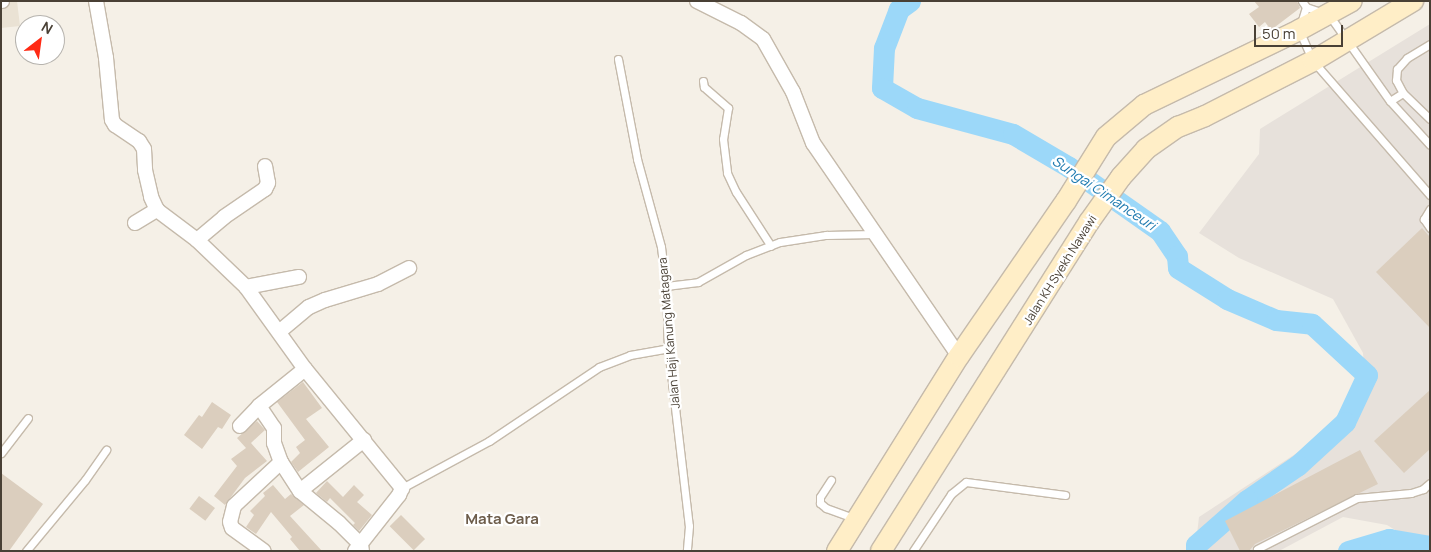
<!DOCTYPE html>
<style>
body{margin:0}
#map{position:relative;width:1431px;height:552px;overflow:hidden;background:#f5f0e7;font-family:Manrope,sans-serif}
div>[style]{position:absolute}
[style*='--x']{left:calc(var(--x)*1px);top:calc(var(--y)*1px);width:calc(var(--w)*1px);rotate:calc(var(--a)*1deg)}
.residential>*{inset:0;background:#eae2d4}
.industrial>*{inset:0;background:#e7e1db}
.river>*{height:21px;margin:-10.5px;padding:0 10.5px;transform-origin:10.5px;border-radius:10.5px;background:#9cd8f9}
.building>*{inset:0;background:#dbcebe;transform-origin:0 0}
.roads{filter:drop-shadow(1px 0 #c5baab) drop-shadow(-1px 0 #c5baab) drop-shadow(0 1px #c5baab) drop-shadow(0 -1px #c5baab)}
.lane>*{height:7px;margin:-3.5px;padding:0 3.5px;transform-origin:3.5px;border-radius:3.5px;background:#fff}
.street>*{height:14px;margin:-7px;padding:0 7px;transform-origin:7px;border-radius:7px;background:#fff}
.secondary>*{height:20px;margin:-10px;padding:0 10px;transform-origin:10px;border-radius:10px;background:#ffeec7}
span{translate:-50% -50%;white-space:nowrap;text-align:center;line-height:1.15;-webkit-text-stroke:4.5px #fff;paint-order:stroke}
.street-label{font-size:12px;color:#494035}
.water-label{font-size:14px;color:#1f7bb0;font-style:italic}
.quarter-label{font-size:15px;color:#6d5d4b;font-weight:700}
.frame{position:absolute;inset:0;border:2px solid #494035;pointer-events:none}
.north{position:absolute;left:15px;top:15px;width:50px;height:50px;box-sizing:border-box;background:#fff;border:1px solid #b6b3ae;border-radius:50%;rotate:30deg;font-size:14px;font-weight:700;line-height:20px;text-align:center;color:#494035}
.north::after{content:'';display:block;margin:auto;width:18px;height:22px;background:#ff2a14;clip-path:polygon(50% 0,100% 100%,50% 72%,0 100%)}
.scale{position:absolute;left:1254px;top:25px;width:89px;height:22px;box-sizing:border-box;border:2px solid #494035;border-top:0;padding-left:6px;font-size:15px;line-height:18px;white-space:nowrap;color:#494035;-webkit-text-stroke:4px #fff;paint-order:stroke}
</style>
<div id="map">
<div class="residential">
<i style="clip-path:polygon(1px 1px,17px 1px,20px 26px,1px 28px)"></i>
</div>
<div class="industrial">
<i style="clip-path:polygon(1430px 24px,1430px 551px,1387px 525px,1343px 517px,1279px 551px,1195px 551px,1199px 517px,1335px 428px,1366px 392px,1363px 353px,1333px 299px,1239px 258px,1199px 233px,1259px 154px,1260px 129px)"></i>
</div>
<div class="river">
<i style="--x:910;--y:1;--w:14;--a:144"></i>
<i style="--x:899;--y:9;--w:42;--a:111"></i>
<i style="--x:884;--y:48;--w:40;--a:92.9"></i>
<i style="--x:882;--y:88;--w:40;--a:29.7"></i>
<i style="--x:917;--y:108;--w:99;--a:15.2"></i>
<i style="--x:1013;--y:134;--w:65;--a:30.5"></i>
<i style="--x:1069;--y:167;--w:111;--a:35.1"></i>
<i style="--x:1160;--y:231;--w:30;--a:56"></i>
<i style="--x:1177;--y:256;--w:12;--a:85"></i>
<i style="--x:1178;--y:268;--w:58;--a:32.3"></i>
<i style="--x:1227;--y:299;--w:53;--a:23.2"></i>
<i style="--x:1276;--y:320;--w:36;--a:6"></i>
<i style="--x:1312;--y:324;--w:75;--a:42.8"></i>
<i style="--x:1367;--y:375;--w:52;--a:115.1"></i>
<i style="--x:1345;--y:422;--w:64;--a:137.5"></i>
<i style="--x:1298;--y:465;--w:62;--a:145.5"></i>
<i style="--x:1247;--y:500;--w:68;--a:138.6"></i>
<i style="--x:1196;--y:545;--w:6;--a:90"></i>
<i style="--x:1348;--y:551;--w:43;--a:-16.3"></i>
<i style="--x:1389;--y:539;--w:42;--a:9.7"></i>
</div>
<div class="building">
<i style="clip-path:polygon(1254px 1px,1297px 1px,1300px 8px,1271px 30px,1265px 22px,1259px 27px,1249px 14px,1259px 7px)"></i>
<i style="clip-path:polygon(1422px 228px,1430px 237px,1430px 328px,1376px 272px)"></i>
<i style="clip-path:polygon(303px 382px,322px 408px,306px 419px,329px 447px,298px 472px,291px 462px,300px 453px,296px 447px,305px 440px,277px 402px)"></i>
<i style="clip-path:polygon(1430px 390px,1430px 449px,1404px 473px,1374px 441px)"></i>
<i style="clip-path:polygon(212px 402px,231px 415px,222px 429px,218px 427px,202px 449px,184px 435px,199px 415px,202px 417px)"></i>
<i style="clip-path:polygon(257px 421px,265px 430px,251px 443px,267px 461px,245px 478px,225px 505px,214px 496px,237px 466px,231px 459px,246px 448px,237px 438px)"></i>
<i style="clip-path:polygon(1360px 450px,1378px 484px,1255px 544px,1249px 551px,1240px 551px,1225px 521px)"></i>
<i style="clip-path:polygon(1px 473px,43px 504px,9px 551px,1px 551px)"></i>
<i style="clip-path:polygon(327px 481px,343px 497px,354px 485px,364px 495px,357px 502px,372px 515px,359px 531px,353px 525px,355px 523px,330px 498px,327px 502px,316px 493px)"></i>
<i style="clip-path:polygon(273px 485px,285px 499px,291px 494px,304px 505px,290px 516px,322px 551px,300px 551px,290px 539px,292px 537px,271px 512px,256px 534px,246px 527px,254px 515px,250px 511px,265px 496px,263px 493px)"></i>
<i style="left:199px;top:496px;width:20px;height:16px;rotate:37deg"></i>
<i style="left:401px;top:515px;width:34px;height:16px;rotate:45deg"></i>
</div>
<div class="roads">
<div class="lane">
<i style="--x:1302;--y:1;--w:7;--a:56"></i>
<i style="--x:1306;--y:7;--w:24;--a:19"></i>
<i style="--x:1329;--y:15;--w:105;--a:54.7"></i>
<i style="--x:1390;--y:101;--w:59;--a:47.7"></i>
<i style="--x:1306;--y:7;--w:24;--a:107"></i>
<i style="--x:1299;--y:30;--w:34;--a:66"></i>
<i style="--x:1313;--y:61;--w:178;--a:48.9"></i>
<i style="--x:1430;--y:44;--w:27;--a:149"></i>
<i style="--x:1407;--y:58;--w:15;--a:132"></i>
<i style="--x:1397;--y:69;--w:11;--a:95"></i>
<i style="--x:1396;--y:80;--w:15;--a:62"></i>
<i style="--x:1403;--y:93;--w:37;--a:44"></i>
<i style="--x:618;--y:59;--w:102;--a:79.2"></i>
<i style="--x:637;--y:159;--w:91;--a:74.7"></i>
<i style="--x:661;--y:247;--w:39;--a:83"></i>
<i style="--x:666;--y:286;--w:62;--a:88.2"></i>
<i style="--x:668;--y:348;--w:179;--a:83.3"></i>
<i style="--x:689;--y:526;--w:25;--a:95"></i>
<i style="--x:703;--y:81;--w:6;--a:81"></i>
<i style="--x:704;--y:87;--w:32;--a:41"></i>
<i style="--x:728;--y:108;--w:31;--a:99"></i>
<i style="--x:723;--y:139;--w:34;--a:83"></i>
<i style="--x:727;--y:173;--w:21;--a:65"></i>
<i style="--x:736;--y:192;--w:64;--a:57.1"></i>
<i style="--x:1390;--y:101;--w:15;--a:-32"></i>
<i style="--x:1430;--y:209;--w:12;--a:121"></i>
<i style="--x:1424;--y:219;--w:11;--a:56"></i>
<i style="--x:666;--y:286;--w:32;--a:-7"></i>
<i style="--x:698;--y:282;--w:55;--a:-29.4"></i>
<i style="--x:746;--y:255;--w:36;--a:-21"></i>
<i style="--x:780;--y:242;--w:47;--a:-8.7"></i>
<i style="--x:826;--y:235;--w:48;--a:-1.2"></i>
<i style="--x:1;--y:453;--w:44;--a:-52.4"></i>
<i style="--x:831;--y:480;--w:20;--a:123"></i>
<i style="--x:820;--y:497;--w:6;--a:90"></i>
<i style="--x:820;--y:503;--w:8;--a:40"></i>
<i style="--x:826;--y:508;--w:30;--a:20"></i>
<i style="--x:402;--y:488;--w:99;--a:-28.4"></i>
<i style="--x:489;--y:441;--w:133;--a:-33.9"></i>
<i style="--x:599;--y:367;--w:33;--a:-21"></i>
<i style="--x:630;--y:355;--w:39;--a:-10"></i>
<i style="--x:1257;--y:549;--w:112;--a:-27"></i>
<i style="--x:1357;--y:498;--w:54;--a:-5.3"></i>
<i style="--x:1411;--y:493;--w:13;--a:-18"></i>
<i style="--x:1423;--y:489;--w:9;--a:-41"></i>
<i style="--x:26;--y:551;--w:92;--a:-50.3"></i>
<i style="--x:85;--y:480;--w:37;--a:-55"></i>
<i style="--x:913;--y:551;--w:69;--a:-56.3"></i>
<i style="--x:951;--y:494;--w:19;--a:-39"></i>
<i style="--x:966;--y:482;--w:100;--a:7.5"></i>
</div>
<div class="street">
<i style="--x:1;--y:1;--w:1;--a:0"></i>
<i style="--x:96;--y:1;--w:58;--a:80"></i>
<i style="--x:106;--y:58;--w:62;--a:84.5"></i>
<i style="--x:112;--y:120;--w:6;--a:59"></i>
<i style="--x:115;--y:125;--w:29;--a:34"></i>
<i style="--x:139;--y:141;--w:9;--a:58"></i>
<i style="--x:144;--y:149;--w:21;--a:87"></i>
<i style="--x:145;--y:170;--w:28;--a:77"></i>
<i style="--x:151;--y:197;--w:14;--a:65"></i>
<i style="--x:157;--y:210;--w:50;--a:36.9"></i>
<i style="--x:197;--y:240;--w:68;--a:43.8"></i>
<i style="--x:246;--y:287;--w:101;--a:54.3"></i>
<i style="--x:305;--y:369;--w:154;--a:50.8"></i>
<i style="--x:402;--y:488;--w:8;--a:113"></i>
<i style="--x:399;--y:495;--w:71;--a:128.2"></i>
<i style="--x:697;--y:1;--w:49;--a:26.6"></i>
<i style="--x:741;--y:23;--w:27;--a:36"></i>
<i style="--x:763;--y:39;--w:61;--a:60.5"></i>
<i style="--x:793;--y:92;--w:55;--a:68.6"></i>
<i style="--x:813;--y:143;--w:258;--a:55.6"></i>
<i style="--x:135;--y:223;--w:26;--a:-31"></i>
<i style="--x:197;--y:240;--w:35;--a:-40"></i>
<i style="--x:224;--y:217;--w:50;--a:-34.3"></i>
<i style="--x:265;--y:189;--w:7;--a:-63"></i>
<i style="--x:268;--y:183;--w:17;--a:-100"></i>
<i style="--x:246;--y:287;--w:54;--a:-10.7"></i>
<i style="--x:279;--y:332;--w:39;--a:-40"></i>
<i style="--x:309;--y:307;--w:17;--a:-24"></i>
<i style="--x:325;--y:300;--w:55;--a:-16.8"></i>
<i style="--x:378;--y:284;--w:35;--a:-27"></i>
<i style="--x:259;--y:406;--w:27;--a:56"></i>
<i style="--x:274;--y:428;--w:15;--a:90"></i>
<i style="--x:274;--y:443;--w:20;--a:70"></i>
<i style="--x:281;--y:462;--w:64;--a:136.9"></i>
<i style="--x:234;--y:506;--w:16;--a:104"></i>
<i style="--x:230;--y:522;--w:6;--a:72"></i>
<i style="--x:232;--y:528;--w:39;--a:36"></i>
<i style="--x:240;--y:426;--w:28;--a:-46"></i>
<i style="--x:259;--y:406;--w:59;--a:-38.8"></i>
<i style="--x:281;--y:462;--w:35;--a:57"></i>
<i style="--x:300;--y:491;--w:82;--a:-38.6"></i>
<i style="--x:300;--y:491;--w:50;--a:39.4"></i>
<i style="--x:339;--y:523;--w:31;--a:45"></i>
<i style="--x:361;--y:545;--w:6;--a:81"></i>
</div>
<div class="secondary">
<i style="--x:837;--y:551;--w:230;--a:-58"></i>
<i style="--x:959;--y:356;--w:188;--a:-55.4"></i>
<i style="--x:1066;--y:201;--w:75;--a:-58"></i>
<i style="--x:1106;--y:137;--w:50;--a:-40.1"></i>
<i style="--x:1144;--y:105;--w:172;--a:-25.8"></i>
<i style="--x:1299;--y:30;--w:60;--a:-28.7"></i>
<i style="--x:881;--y:551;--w:389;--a:-57.7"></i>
<i style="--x:1089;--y:222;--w:55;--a:-54.6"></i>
<i style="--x:1121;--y:177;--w:38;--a:-48"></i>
<i style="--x:1146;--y:149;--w:39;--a:-35"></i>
<i style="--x:1178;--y:127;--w:29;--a:-22"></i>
<i style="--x:1205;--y:116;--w:121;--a:-27"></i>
<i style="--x:1313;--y:61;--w:117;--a:-31"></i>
</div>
</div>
<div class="street-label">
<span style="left:1060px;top:270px;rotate:-58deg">Jalan KH Syekh Nawawi</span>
<span style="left:669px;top:333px;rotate:-95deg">Jalan Haji Kanung Matagara</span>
</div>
<div class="water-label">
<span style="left:1104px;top:193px;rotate:34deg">Sungai Cimanceuri</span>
</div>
<div class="quarter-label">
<span style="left:502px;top:519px">Mata Gara</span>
</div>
<div class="frame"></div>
<div class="north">N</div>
<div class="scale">50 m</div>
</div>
